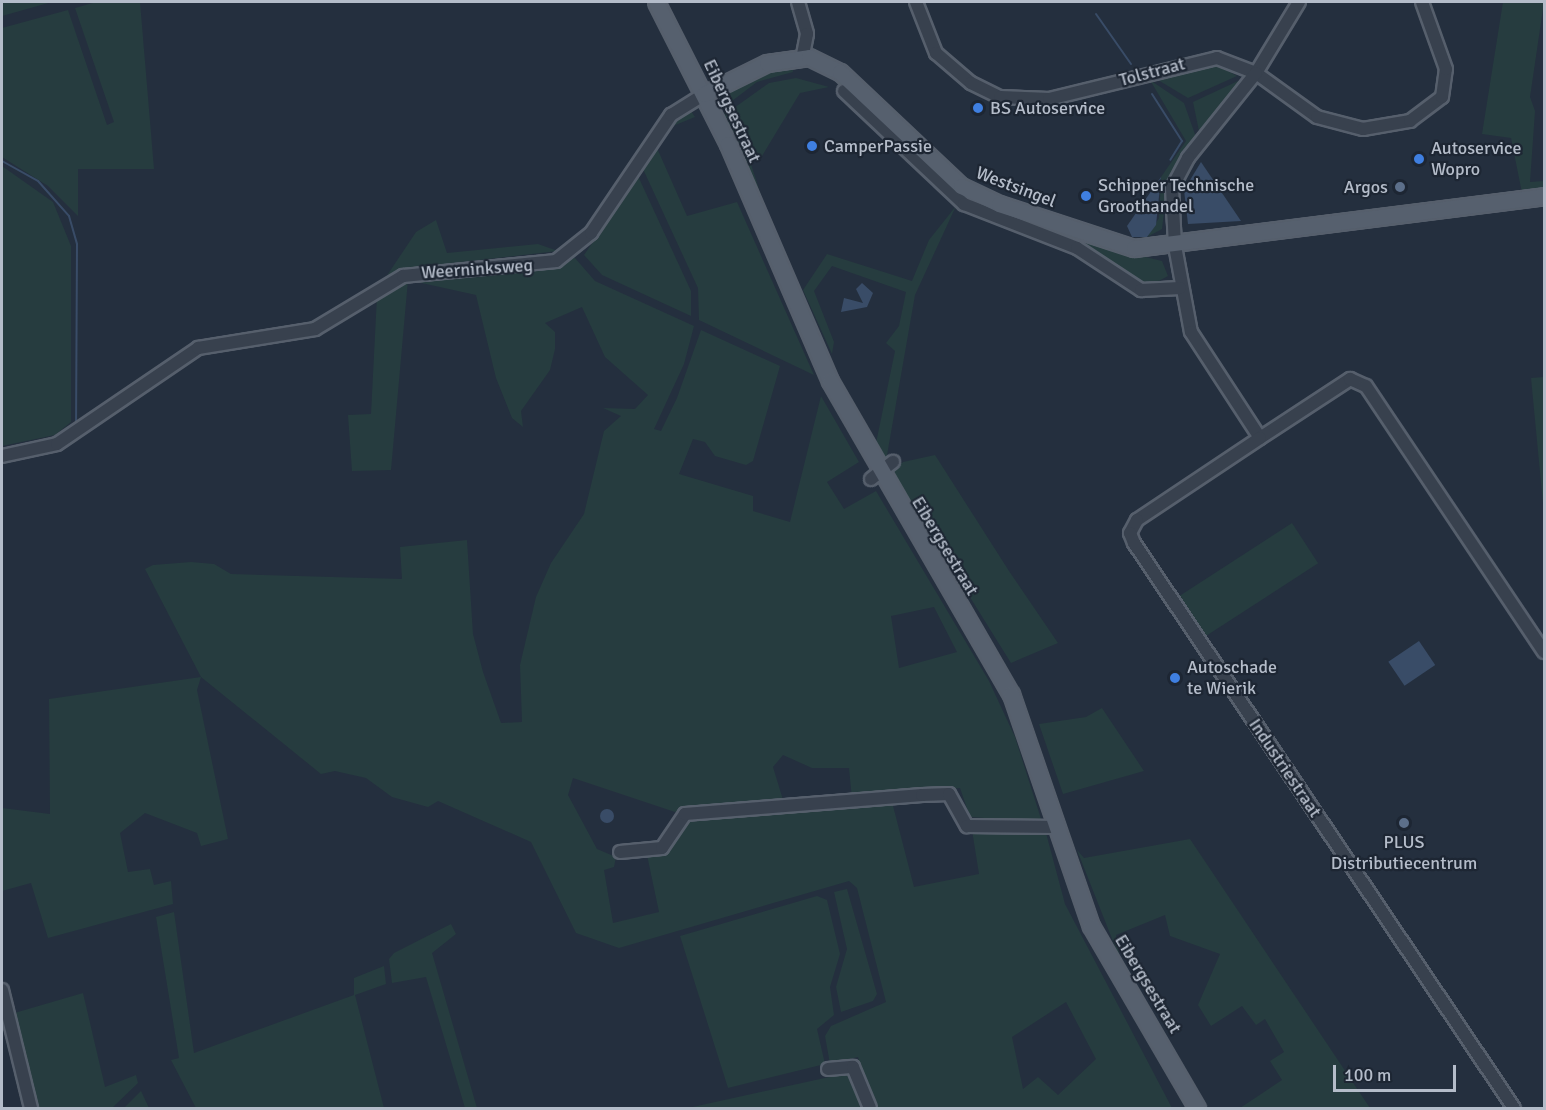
<!DOCTYPE html>
<style>
body{margin:0}
#map{position:relative;width:1546px;height:1110px;overflow:hidden;background:#242f3e;font-family:Signika,sans-serif}
div>[style]{position:absolute}
[style*='--x']{left:calc(var(--x)*1px);top:calc(var(--y)*1px);width:calc(var(--w)*1px);rotate:calc(var(--a)*1deg)}
.green>*{inset:0;background:#263c3f;transform-origin:0 0}
.water>*{inset:0;background:#394c67;transform-origin:0 0}
.round{border-radius:50%}
.stream>*{height:2px;margin:-1px;padding:0 1px;transform-origin:1px;border-radius:1px;background:#394c67}
.roads{filter:drop-shadow(2px 0 #565f6c) drop-shadow(-2px 0 #565f6c) drop-shadow(0 2px #565f6c) drop-shadow(0 -2px #565f6c)}
.minor>*{height:12px;margin:-6px;padding:0 6px;transform-origin:6px;border-radius:6px;background:#38414e}
.major>*{height:15px;margin:-7.5px;padding:0 7.5px;transform-origin:7.5px;border-radius:7.5px;background:#56606e}
.dots>*{width:16px;height:16px;translate:-50% -50%;box-sizing:border-box;border:3px solid #1d2633;border-radius:50%}
span{translate:-50% -50%;white-space:nowrap;text-align:center;line-height:1.15;-webkit-text-stroke:4.5px #1d2633;paint-order:stroke}
.street-label{font-size:18px;color:#b4bcc9}
.poi-label{font-size:18px;color:#b4bcc9}
.left{translate:0 -50%;text-align:left}
.right{translate:-100% -50%;text-align:right}
.frame{position:absolute;inset:0;border:3px solid #b4bcc9;pointer-events:none}
.scale{position:absolute;left:1333px;top:1065px;width:123px;height:27px;box-sizing:border-box;border:3px solid #b4bcc9;border-top:0;padding-left:8px;font-size:18px;line-height:21px;white-space:nowrap;color:#b4bcc9;-webkit-text-stroke:4px #1d2633;paint-order:stroke}
</style>
<div id="map">
<div class="green">
<i style="clip-path:polygon(2px 2px,52px 2px,2px 16px)"></i>
<i style="clip-path:polygon(96px 2px,140px 2px,154px 169px,78px 169px,78px 216px,48px 186px,2px 157px,2px 28px,68px 10px,107px 125px,114px 122px,75px 8px)"></i>
<i style="clip-path:polygon(1503px 2px,1544px 2px,1530px 97px,1535px 111px,1530px 182px,1544px 181px,1544px 190px,1522px 193px,1511px 138px,1482px 134px)"></i>
<i style="clip-path:polygon(1212px 62px,1237px 76px,1188px 98px,1153px 77px)"></i>
<i style="clip-path:polygon(792px 65px,793px 72px,757px 82px,732px 101px,726px 95px,761px 73px)"></i>
<i style="clip-path:polygon(796px 78px,829px 87px,800px 93px,759px 161px,734px 108px,769px 83px)"></i>
<i style="clip-path:polygon(1150px 80px,1184px 103px,1197px 140px,1167px 189px,1162px 229px,1147px 237px,1159px 218px,1161px 177px,1186px 141px)"></i>
<i style="clip-path:polygon(1238px 81px,1239px 85px,1200px 136px,1193px 102px)"></i>
<i style="clip-path:polygon(726px 110px,751px 164px,773px 234px,721px 115px)"></i>
<i style="clip-path:polygon(691px 111px,695px 117px,668px 128px,677px 117px)"></i>
<i style="clip-path:polygon(657px 148px,687px 216px,737px 202px,814px 375px,699px 320px,698px 288px,643px 169px)"></i>
<i style="clip-path:polygon(2px 166px,53px 202px,71px 246px,71px 422px,55px 435px,2px 446px)"></i>
<i style="clip-path:polygon(638px 176px,691px 291px,691px 316px,602px 275px,584px 255px)"></i>
<i style="clip-path:polygon(956px 206px,915px 295px,886px 461px,876px 443px,895px 351px,886px 343px,899px 326px,906px 292px,832px 266px,814px 291px,834px 342px,832px 354px,803px 290px,827px 254px,912px 281px,929px 240px)"></i>
<i style="clip-path:polygon(436px 220px,447px 253px,538px 244px,558px 251px,427px 266px,384px 280px,416px 232px)"></i>
<i style="clip-path:polygon(1064px 237px,1162px 261px,1168px 276px,1155px 283px,1134px 281px)"></i>
<i style="clip-path:polygon(evenodd,575px 258px,595px 281px,694px 326px,684px 364px,654px 429px,661px 431px,677px 398px,701px 330px,780px 366px,753px 461px,746px 465px,715px 456px,705px 442px,693px 439px,679px 474px,753px 496px,753px 511px,790px 522px,821px 396px,859px 462px,827px 482px,844px 509px,876px 491px,989px 681px,1015px 737px,1042px 822px,970px 817px,960px 788px,852px 799px,849px 768px,812px 768px,783px 755px,773px 767px,784px 803px,699px 806px,681px 814px,573px 778px,568px 795px,597px 849px,616px 857px,614px 867px,604px 870px,613px 923px,659px 912px,647px 855px,686px 818px,892px 802px,914px 887px,979px 874px,972px 830px,1046px 833px,1065px 904px,1172px 1108px,872px 1108px,858px 1057px,830px 1064px,825px 1036px,831px 1026px,886px 1002px,857px 888px,849px 881px,619px 948px,576px 933px,531px 842px,438px 801px,428px 807px,392px 797px,366px 778px,335px 771px,321px 774px,201px 677px,197px 690px,228px 839px,201px 846px,197px 833px,145px 813px,120px 833px,128px 872px,150px 869px,154px 885px,171px 881px,173px 904px,48px 938px,31px 883px,2px 891px,2px 808px,50px 814px,49px 699px,201px 677px,145px 569px,153px 565px,191px 562px,214px 564px,231px 574px,402px 579px,400px 547px,467px 540px,473px 634px,483px 672px,501px 723px,522px 722px,520px 665px,536px 597px,551px 563px,584px 514px,604px 431px,621px 416px,603px 408px,635px 409px,648px 395px,605px 357px,582px 307px,545px 323px,555px 332px,555px 349px,550px 370px,521px 411px,523px 427px,512px 418px,496px 378px,476px 295px,408px 280px,391px 470px,352px 471px,348px 415px,371px 414px,377px 296px,410px 279px,575px 258px,934px 607px,957px 652px,899px 668px,891px 616px,934px 607px,575px 258px,1066px 1002px,1096px 1059px,1058px 1095px,1038px 1077px,1023px 1089px,1012px 1037px,1066px 1002px)"></i>
<i style="clip-path:polygon(1544px 377px,1544px 514px,1531px 378px)"></i>
<i style="clip-path:polygon(935px 455px,1009px 571px,1058px 643px,1011px 663px,892px 472px,903px 462px)"></i>
<i style="left:1292px;top:523px;width:48px;height:137px;rotate:57deg"></i>
<i style="clip-path:polygon(1102px 708px,1144px 771px,1063px 794px,1039px 724px,1086px 717px)"></i>
<i style="clip-path:polygon(1190px 839px,1281px 975px,1370px 1108px,1240px 1108px,1282px 1080px,1270px 1061px,1284px 1052px,1265px 1019px,1256px 1025px,1242px 1006px,1211px 1026px,1198px 1005px,1220px 954px,1170px 936px,1165px 915px,1116px 935px,1120px 959px,1077px 850px,1084px 858px)"></i>
<i style="clip-path:polygon(847px 889px,877px 994px,873px 1001px,841px 1012px,836px 987px,847px 949px,834px 892px)"></i>
<i style="clip-path:polygon(817px 896px,827px 900px,840px 954px,830px 987px,834px 1015px,817px 1029px,825px 1064px,728px 1088px,680px 936px)"></i>
<i style="clip-path:polygon(174px 912px,194px 1053px,354px 995px,354px 978px,384px 966px,386px 984px,355px 995px,384px 1108px,196px 1108px,171px 1060px,179px 1058px,156px 917px)"></i>
<i style="clip-path:polygon(451px 924px,456px 934px,432px 953px,477px 1108px,465px 1108px,426px 977px,392px 983px,389px 959px,394px 953px)"></i>
<i style="clip-path:polygon(83px 993px,105px 1087px,136px 1075px,138px 1083px,112px 1108px,34px 1108px,11px 1014px)"></i>
<i style="clip-path:polygon(852px 1072px,865px 1108px,688px 1108px)"></i>
<i style="clip-path:polygon(141px 1091px,149px 1108px,124px 1108px)"></i>
</div>
<div class="water">
<i style="clip-path:polygon(1201px 162px,1241px 221px,1188px 224px,1184px 190px)"></i>
<i style="clip-path:polygon(1161px 177px,1156px 225px,1147px 237px,1132px 237px,1127px 226px)"></i>
<i style="clip-path:polygon(862px 283px,873px 293px,867px 307px,841px 312px,844px 298px,863px 303px,856px 289px)"></i>
<i style="left:1419px;top:641px;width:29px;height:37px;rotate:56deg"></i>
<i class="round" style="left:600px;top:809px;width:14px;height:14px"></i>
</div>
<div class="stream">
<i style="--x:1096;--y:14;--w:61;--a:55"></i>
<i style="--x:1152;--y:94;--w:56;--a:57.4"></i>
<i style="--x:1182;--y:141;--w:22;--a:122"></i>
<i style="--x:2;--y:161;--w:41;--a:29.1"></i>
<i style="--x:38;--y:181;--w:47;--a:48.5"></i>
<i style="--x:69;--y:216;--w:29;--a:74"></i>
<i style="--x:77;--y:244;--w:178;--a:90.3"></i>
</div>
<div class="roads">
<div class="minor">
<i style="--x:798;--y:2;--w:33;--a:74"></i>
<i style="--x:807;--y:34;--w:21;--a:101"></i>
<i style="--x:916;--y:2;--w:55;--a:68.6"></i>
<i style="--x:936;--y:53;--w:46;--a:40.6"></i>
<i style="--x:971;--y:83;--w:32;--a:26"></i>
<i style="--x:1000;--y:97;--w:49;--a:2.3"></i>
<i style="--x:1049;--y:99;--w:173;--a:-13.7"></i>
<i style="--x:1217;--y:58;--w:42;--a:21"></i>
<i style="--x:1256;--y:73;--w:75;--a:35.8"></i>
<i style="--x:1317;--y:117;--w:48;--a:14.6"></i>
<i style="--x:1363;--y:129;--w:48;--a:-9.7"></i>
<i style="--x:1410;--y:121;--w:40;--a:-37"></i>
<i style="--x:1442;--y:97;--w:28;--a:-82"></i>
<i style="--x:1446;--y:69;--w:71;--a:-109.7"></i>
<i style="--x:1299;--y:2;--w:83;--a:121.2"></i>
<i style="--x:1256;--y:73;--w:109;--a:128.7"></i>
<i style="--x:1188;--y:158;--w:34;--a:118"></i>
<i style="--x:1172;--y:188;--w:58;--a:87"></i>
<i style="--x:1175;--y:246;--w:87;--a:79.5"></i>
<i style="--x:1191;--y:332;--w:126;--a:56.9"></i>
<i style="--x:1260;--y:438;--w:108;--a:-33.2"></i>
<i style="--x:1350;--y:379;--w:17;--a:24"></i>
<i style="--x:1366;--y:386;--w:320;--a:56.2"></i>
<i style="--x:844;--y:91;--w:165;--a:43.3"></i>
<i style="--x:964;--y:204;--w:121;--a:21.3"></i>
<i style="--x:1077;--y:248;--w:77;--a:33.3"></i>
<i style="--x:1141;--y:290;--w:39;--a:-3"></i>
<i style="--x:1260;--y:438;--w:148;--a:146.3"></i>
<i style="--x:1137;--y:520;--w:15;--a:118"></i>
<i style="--x:1130;--y:533;--w:11;--a:68"></i>
<i style="--x:1134;--y:543;--w:681;--a:56.08"></i>
<i style="--x:2;--y:456;--w:56;--a:-12.3"></i>
<i style="--x:57;--y:444;--w:171;--a:-34.2"></i>
<i style="--x:198;--y:348;--w:119;--a:-9.2"></i>
<i style="--x:315;--y:329;--w:103;--a:-31.1"></i>
<i style="--x:403;--y:276;--w:154;--a:-5.6"></i>
<i style="--x:556;--y:261;--w:45;--a:-38.7"></i>
<i style="--x:591;--y:233;--w:143;--a:-55.9"></i>
<i style="--x:671;--y:115;--w:39;--a:-32"></i>
<i style="--x:871;--y:479;--w:28;--a:-38"></i>
<i style="--x:620;--y:852;--w:42;--a:-5.4"></i>
<i style="--x:662;--y:848;--w:41;--a:-55.9"></i>
<i style="--x:685;--y:814;--w:238;--a:-4.6"></i>
<i style="--x:922;--y:795;--w:27;--a:-2"></i>
<i style="--x:949;--y:794;--w:37;--a:61"></i>
<i style="--x:967;--y:826;--w:90;--a:0.6"></i>
<i style="--x:2;--y:990;--w:122;--a:76.2"></i>
<i style="--x:828;--y:1069;--w:25;--a:-5"></i>
<i style="--x:853;--y:1067;--w:44;--a:67.5"></i>
</div>
<div class="major">
<i style="--x:656;--y:2;--w:159;--a:63.1"></i>
<i style="--x:728;--y:144;--w:258;--a:66.7"></i>
<i style="--x:830;--y:381;--w:362;--a:60"></i>
<i style="--x:1011;--y:694;--w:245;--a:71"></i>
<i style="--x:1091;--y:926;--w:211;--a:59.8"></i>
<i style="--x:704;--y:94;--w:70;--a:-26.2"></i>
<i style="--x:767;--y:63;--w:42;--a:-8.1"></i>
<i style="--x:809;--y:57;--w:34;--a:26"></i>
<i style="--x:840;--y:72;--w:166;--a:43.3"></i>
<i style="--x:961;--y:186;--w:42;--a:25.3"></i>
<i style="--x:999;--y:204;--w:142;--a:18.1"></i>
<i style="--x:1134;--y:248;--w:413;--a:-7.2"></i>
</div>
</div>
<div class="dots">
<i style="left:978px;top:108px;background:#3f7fe0"></i>
<i style="left:812px;top:146px;background:#3f7fe0"></i>
<i style="left:1419px;top:159px;background:#3f7fe0"></i>
<i style="left:1400px;top:187px;background:#5c6f8a"></i>
<i style="left:1086px;top:196px;background:#3f7fe0"></i>
<i style="left:1175px;top:678px;background:#3f7fe0"></i>
<i style="left:1404px;top:823px;background:#5c6f8a"></i>
</div>
<div class="street-label">
<span style="left:1152px;top:72px;rotate:-15deg">Tolstraat</span>
<span style="left:732px;top:111px;rotate:65deg">Eibergsestraat</span>
<span style="left:1016px;top:187px;rotate:21deg">Westsingel</span>
<span style="left:477px;top:269px;rotate:-4deg">Weerninksweg</span>
<span style="left:945px;top:546px;rotate:59deg">Eibergsestraat</span>
<span style="left:1285px;top:768px;rotate:56deg">Industriestraat</span>
<span style="left:1148px;top:984px;rotate:59deg">Eibergsestraat</span>
</div>
<div class="poi-label">
<span class="left" style="left:990px;top:108px">BS Autoservice</span>
<span class="left" style="left:824px;top:146px">CamperPassie</span>
<span class="left" style="left:1431px;top:159px">Autoservice<br>Wopro</span>
<span class="left" style="left:1098px;top:196px">Schipper Technische<br>Groothandel</span>
<span class="right" style="left:1388px;top:187px">Argos</span>
<span class="left" style="left:1187px;top:678px">Autoschade<br>te Wierik</span>
<span style="left:1404px;top:853px">PLUS<br>Distributiecentrum</span>
</div>
<div class="frame"></div>
<div class="scale">100 m</div>
</div>
